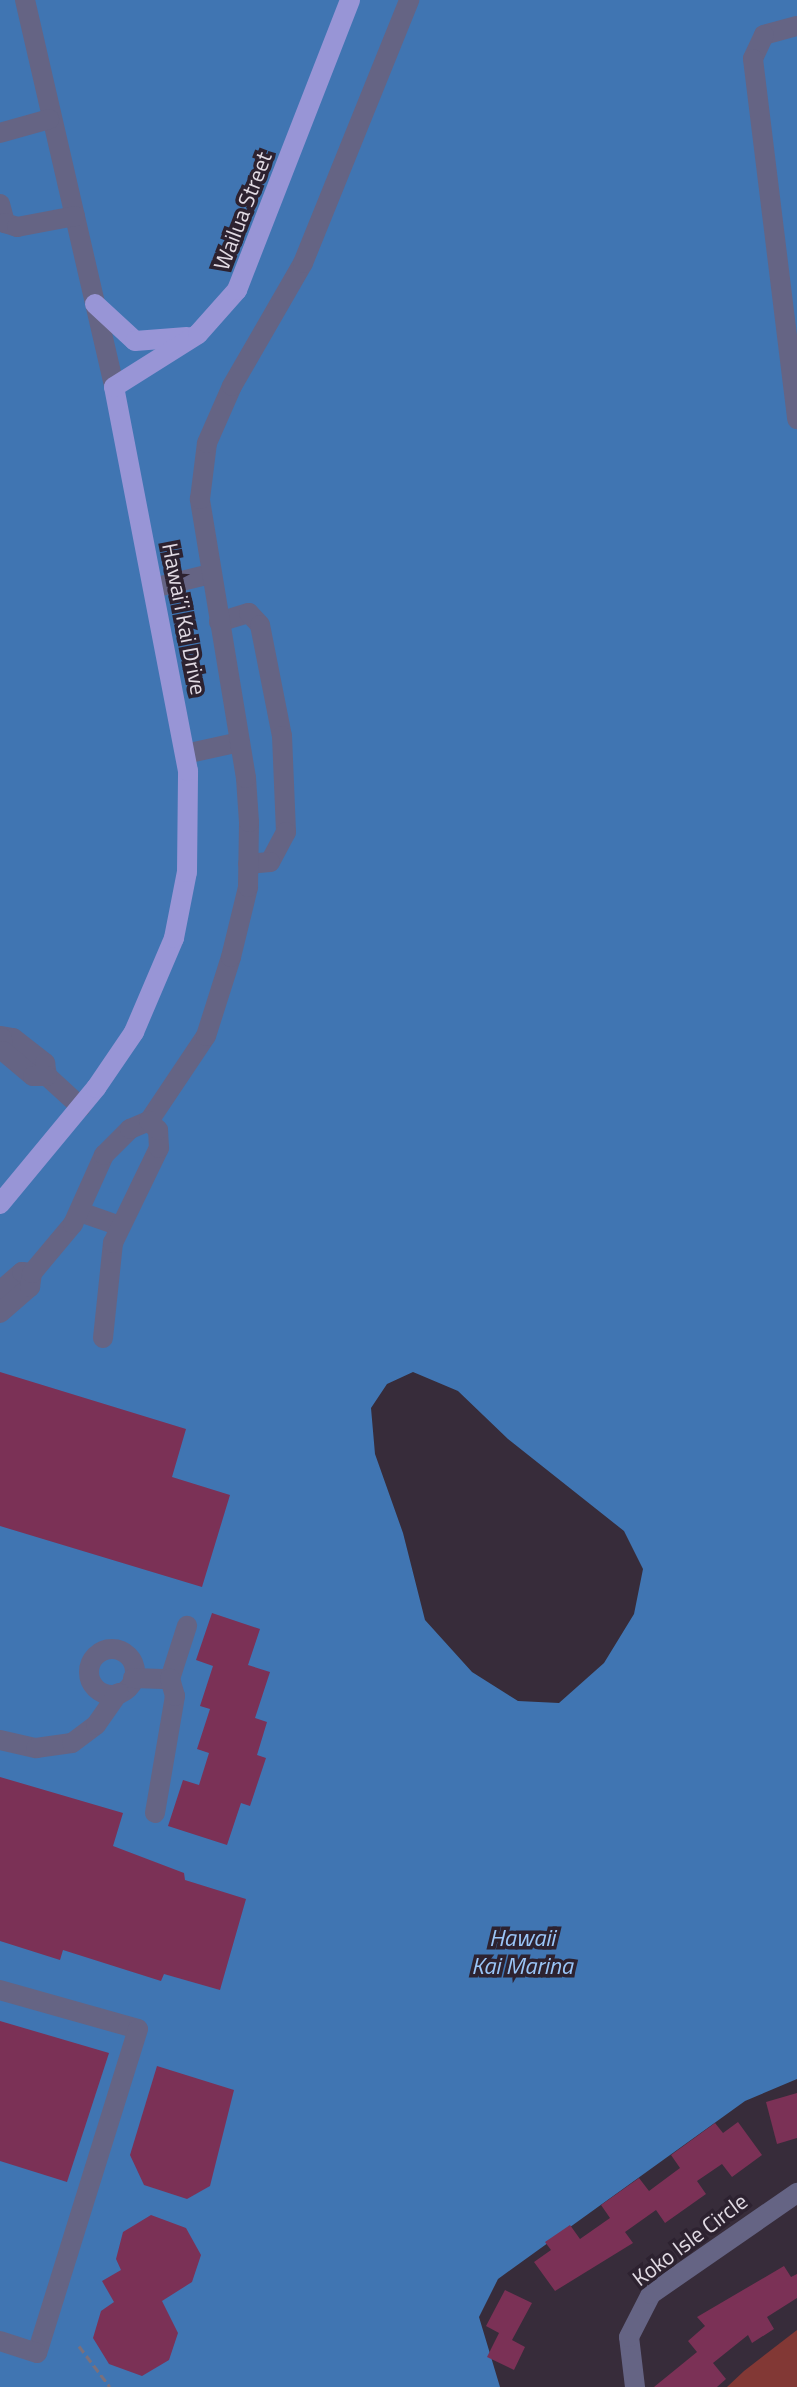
<!DOCTYPE html>
<meta charset="utf-8">
<style>
body{margin:0}
#map{position:relative;width:797px;height:2387px;overflow:hidden;background:#372c3a;font-family:"Titillium Web",sans-serif}
div>[style]{position:absolute}
[style*='--x']{left:calc(var(--x)*1px);top:calc(var(--y)*1px);width:calc(var(--w)*1px);rotate:calc(var(--a)*1deg)}
.green>*{inset:0;background:#823835}
.water>*{inset:0;background:#4075b2}
.building>*{inset:0;background:#7b3156}
.path>*{height:3px;margin-top:-1.5px;transform-origin:0;background:repeating-linear-gradient(90deg,#7a707c 0 8px,transparent 0 12px)}
.minor>*{height:20px;margin:-10px;padding:0 10px;transform-origin:10px;border-radius:10px;background:#656484}
.minor>.ring{margin:-10px;padding:0;box-sizing:content-box;background:none;border:20px solid #656484;border-radius:50%}
.major>*{height:20px;margin:-10px;padding:0 10px;transform-origin:10px;border-radius:10px;background:#9895d6}
span{translate:-50% -50%;white-space:nowrap;text-align:center;line-height:1.15;-webkit-text-stroke:7px #2d2230;paint-order:stroke}
.street-label{font-size:22px;color:#e1dae3}
.water-label{font-size:24px;color:#9ac5f7;font-style:italic}
</style>
<div id="map">
<div class="green">
<i style="clip-path:polygon(797px 2330px,797px 2387px,727px 2387px,744px 2371px)"></i>
</div>
<div class="water">
<i style="clip-path:polygon(evenodd,0 0,797px 0,797px 2079px,745px 2101px,498px 2279px,479px 2317px,500px 2387px,0 2387px,0 0,413px 1372px,458px 1391px,508px 1439px,624px 1531px,643px 1569px,634px 1614px,604px 1663px,559px 1703px,518px 1701px,472px 1672px,425px 1620px,403px 1533px,375px 1454px,371px 1408px,387px 1384px,413px 1372px)"></i>
</div>
<div class="building">
<i style="clip-path:polygon(0 1372px,186px 1429px,172px 1477px,230px 1495px,202px 1587px,0 1526px)"></i>
<i style="clip-path:polygon(212px 1613px,260px 1629px,248px 1665px,270px 1672px,255px 1718px,267px 1722px,257px 1755px,266px 1758px,250px 1806px,241px 1803px,227px 1845px,168px 1826px,183px 1780px,199px 1785px,209px 1753px,197px 1749px,210px 1709px,200px 1706px,213px 1666px,196px 1660px)"></i>
<i style="clip-path:polygon(0 1777px,123px 1813px,113px 1846px,184px 1873px,185px 1880px,246px 1899px,220px 1990px,164px 1974px,161px 1981px,63px 1950px,60px 1960px,0 1941px)"></i>
<i style="clip-path:polygon(0 2021px,109px 2053px,67px 2182px,0 2161px)"></i>
<i style="clip-path:polygon(157px 2066px,234px 2090px,210px 2186px,187px 2199px,144px 2185px,130px 2155px)"></i>
<i style="clip-path:polygon(797px 2093px,797px 2138px,777px 2144px,766px 2102px)"></i>
<i style="clip-path:polygon(738px 2122px,762px 2155px,732px 2177px,722px 2164px,697px 2181px,706px 2194px,665px 2223px,656px 2210px,625px 2232px,633px 2243px,555px 2291px,534px 2262px,551px 2250px,545px 2242px,570px 2225px,580px 2239px,610px 2218px,601px 2205px,639px 2178px,649px 2191px,680px 2168px,671px 2155px,715px 2123px,723px 2133px)"></i>
<i style="clip-path:polygon(151px 2215px,186px 2228px,201px 2255px,192px 2282px,162px 2301px,178px 2333px,169px 2360px,142px 2376px,109px 2364px,93px 2338px,101px 2311px,114px 2302px,102px 2281px,121px 2270px,116px 2259px,123px 2232px)"></i>
<i style="clip-path:polygon(784px 2266px,791px 2277px,797px 2274px,797px 2298px,767px 2317px,774px 2329px,752px 2343px,748px 2335px,713px 2363px,726px 2379px,717px 2387px,654px 2387px,697px 2352px,688px 2341px,705px 2326px,697px 2317px)"></i>
<i style="clip-path:polygon(505px 2290px,532px 2303px,512px 2340px,525px 2347px,514px 2370px,487px 2357px,499px 2333px,486px 2326px)"></i>
</div>
<div class="path">
<i style="--x:79;--y:2346;--w:51;--a:52.9"></i>
</div>
<div class="minor">
<i style="--x:25;--y:0;--w:397;--a:77"></i>
<i style="--x:797;--y:26;--w:34;--a:165"></i>
<i style="--x:764;--y:35;--w:26;--a:115"></i>
<i style="--x:753;--y:59;--w:363;--a:83"></i>
<i style="--x:0;--y:133;--w:51;--a:-15.9"></i>
<i style="--x:0;--y:204;--w:20;--a:75"></i>
<i style="--x:5;--y:223;--w:13;--a:18"></i>
<i style="--x:17;--y:227;--w:59;--a:-10.7"></i>
<i style="--x:153;--y:588;--w:59;--a:-13.8"></i>
<i style="--x:219;--y:622;--w:31;--a:-17"></i>
<i style="--x:249;--y:613;--w:16;--a:47"></i>
<i style="--x:260;--y:625;--w:113;--a:78.8"></i>
<i style="--x:282;--y:736;--w:96;--a:87.6"></i>
<i style="--x:286;--y:832;--w:34;--a:118"></i>
<i style="--x:270;--y:862;--w:22;--a:175"></i>
<i style="--x:185;--y:754;--w:56;--a:-12.3"></i>
<i style="--x:0;--y:1036;--w:13;--a:9"></i>
<i style="--x:13;--y:1038;--w:41;--a:38"></i>
<i style="--x:45;--y:1063;--w:13;--a:81"></i>
<i style="--x:47;--y:1076;--w:46;--a:42.4"></i>
<i style="--x:2;--y:1038;--w:13;--a:86"></i>
<i style="--x:3;--y:1051;--w:39;--a:40"></i>
<i style="--x:33;--y:1076;--w:14;--a:0"></i>
<i style="--x:80;--y:1212;--w:42;--a:19.3"></i>
<i style="--x:0;--y:1291;--w:29;--a:-41"></i>
<i style="--x:22;--y:1272;--w:10;--a:6"></i>
<i style="--x:0;--y:1313;--w:40;--a:-41"></i>
<i style="--x:30;--y:1287;--w:14;--a:-82"></i>
<i style="--x:32;--y:1273;--w:64;--a:-50.1"></i>
<i style="--x:73;--y:1224;--w:76;--a:-65.8"></i>
<i style="--x:104;--y:1155;--w:37;--a:-45"></i>
<i style="--x:130;--y:1129;--w:21;--a:-23"></i>
<i style="--x:149;--y:1121;--w:102;--a:-56.2"></i>
<i style="--x:206;--y:1036;--w:83;--a:-72.4"></i>
<i style="--x:231;--y:957;--w:72;--a:-76.3"></i>
<i style="--x:248;--y:887;--w:65;--a:-89.1"></i>
<i style="--x:249;--y:822;--w:44;--a:-93.9"></i>
<i style="--x:246;--y:778;--w:283;--a:-99.4"></i>
<i style="--x:200;--y:499;--w:56;--a:-82.9"></i>
<i style="--x:207;--y:443;--w:62;--a:-66.3"></i>
<i style="--x:232;--y:386;--w:142;--a:-60"></i>
<i style="--x:303;--y:263;--w:284;--a:-68"></i>
<i style="--x:103;--y:1338;--w:96;--a:-84"></i>
<i style="--x:113;--y:1243;--w:106;--a:-64.2"></i>
<i style="--x:159;--y:1148;--w:18;--a:-93"></i>
<i style="--x:158;--y:1130;--w:13;--a:-135"></i>
<i class="ring" style="left:89px;top:1649px;width:26px;height:26px"></i>
<i style="--x:133;--y:1678;--w:37;--a:2"></i>
<i style="--x:170;--y:1679;--w:56;--a:-72.2"></i>
<i style="--x:0;--y:1740;--w:37;--a:13"></i>
<i style="--x:36;--y:1748;--w:36;--a:-8"></i>
<i style="--x:72;--y:1743;--w:30;--a:-37"></i>
<i style="--x:96;--y:1725;--w:39;--a:-55"></i>
<i style="--x:155;--y:1813;--w:119;--a:-80.3"></i>
<i style="--x:175;--y:1696;--w:18;--a:-106"></i>
<i style="--x:0;--y:1990;--w:143;--a:15.8"></i>
<i style="--x:138;--y:2029;--w:339;--a:107.3"></i>
<i style="--x:37;--y:2353;--w:39;--a:-162"></i>
<i style="--x:635;--y:2387;--w:50;--a:-96.8"></i>
<i style="--x:629;--y:2337;--w:48;--a:-62.9"></i>
<i style="--x:651;--y:2294;--w:178;--a:-34.7"></i>
</div>
<div class="major">
<i style="--x:95;--y:304;--w:54;--a:42.8"></i>
<i style="--x:135;--y:341;--w:52;--a:-4.4"></i>
<i style="--x:0;--y:1204;--w:151;--a:-50.4"></i>
<i style="--x:96;--y:1088;--w:68;--a:-55.8"></i>
<i style="--x:134;--y:1032;--w:102;--a:-66.9"></i>
<i style="--x:174;--y:938;--w:67;--a:-78.9"></i>
<i style="--x:187;--y:872;--w:101;--a:-89.4"></i>
<i style="--x:188;--y:771;--w:391;--a:-100.9"></i>
<i style="--x:114;--y:387;--w:99;--a:-32.2"></i>
<i style="--x:198;--y:334;--w:59;--a:-48.4"></i>
<i style="--x:237;--y:290;--w:311;--a:-68.7"></i>
</div>
<div class="street-label">
<span style="left:243px;top:211px;rotate:-69deg">Wailua Street</span>
<span style="left:184px;top:619px;rotate:79deg">Hawai’i Kai Drive</span>
<span style="left:690px;top:2240px;rotate:-37deg">Koko Isle Circle</span>
</div>
<div class="water-label">
<span style="left:522px;top:1952px">Hawaii<br>Kai Marina</span>
</div>
</div>
